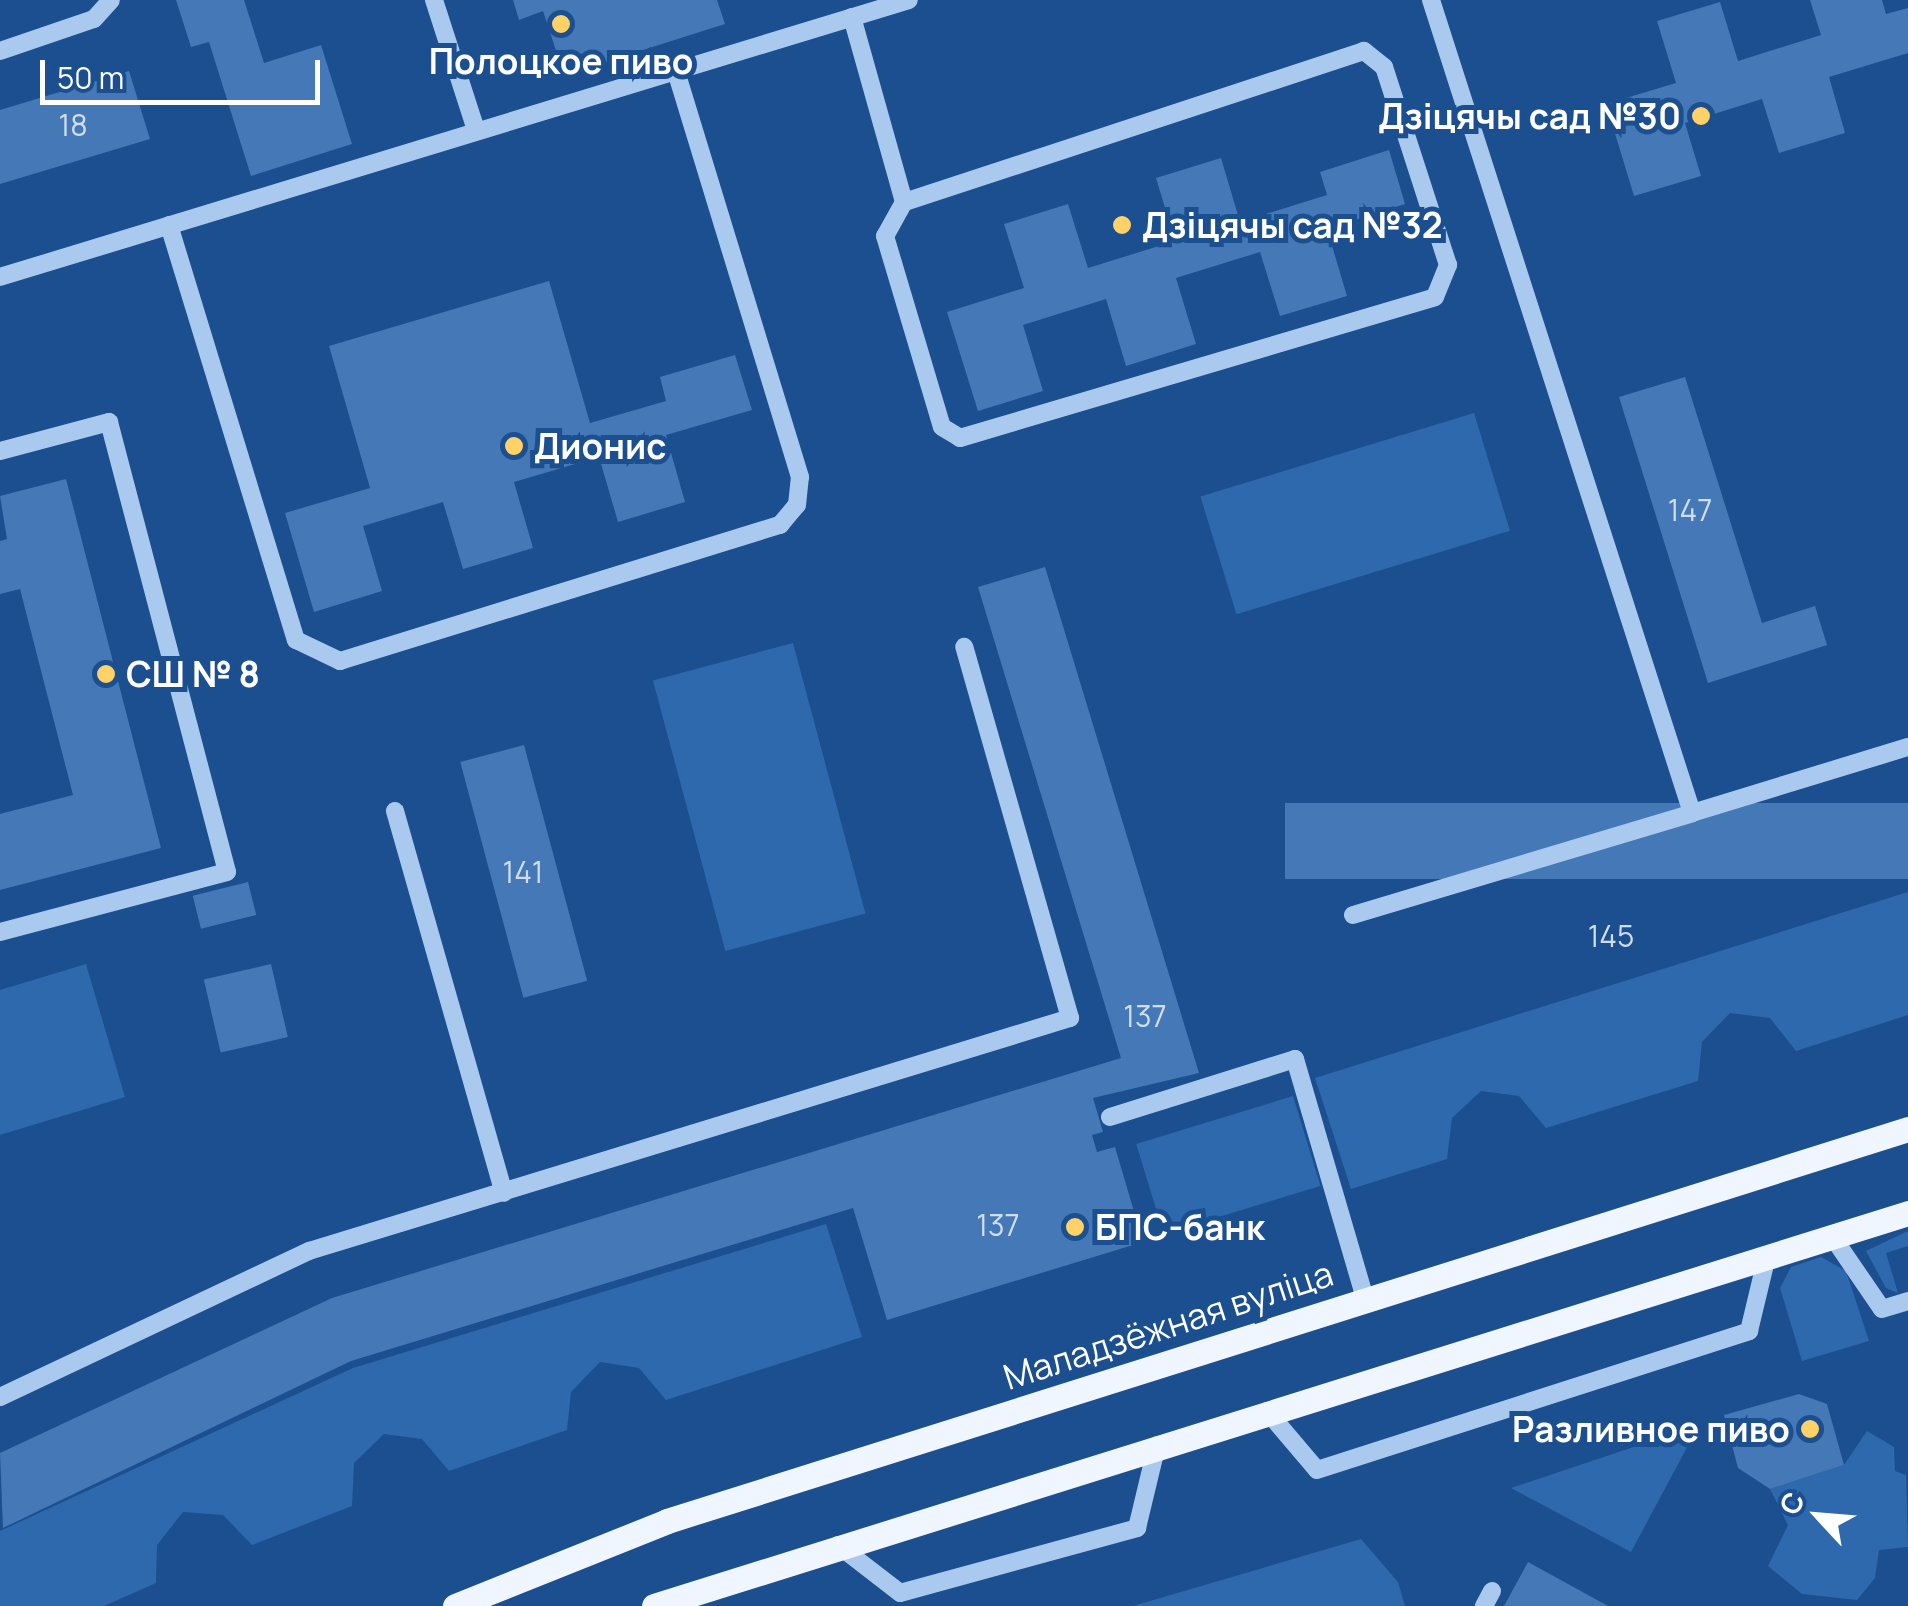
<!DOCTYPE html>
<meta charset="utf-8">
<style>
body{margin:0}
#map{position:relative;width:1908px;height:1606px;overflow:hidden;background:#1b4f8f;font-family:Manrope,sans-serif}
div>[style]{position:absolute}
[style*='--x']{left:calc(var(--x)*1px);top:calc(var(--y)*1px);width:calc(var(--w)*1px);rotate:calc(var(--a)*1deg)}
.green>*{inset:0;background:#2e69ad;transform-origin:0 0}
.building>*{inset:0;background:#4478b7;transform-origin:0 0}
.minor>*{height:18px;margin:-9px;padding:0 9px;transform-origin:9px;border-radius:9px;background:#a9c9ee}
.major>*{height:25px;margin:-12.5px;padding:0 12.5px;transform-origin:12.5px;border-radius:12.5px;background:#f0f6ff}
.dots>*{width:28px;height:28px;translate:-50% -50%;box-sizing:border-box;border:5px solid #1b4f8f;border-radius:50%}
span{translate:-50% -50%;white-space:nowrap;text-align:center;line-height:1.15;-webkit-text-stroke:10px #1b4f8f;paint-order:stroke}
.number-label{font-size:30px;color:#d0dded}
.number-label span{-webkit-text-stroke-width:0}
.poi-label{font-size:35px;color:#fff;font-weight:700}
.right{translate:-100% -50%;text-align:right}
.left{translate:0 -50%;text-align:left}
.street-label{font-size:35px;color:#fff}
.north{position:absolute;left:1768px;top:1466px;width:100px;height:100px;-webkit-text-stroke:8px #1b4f8f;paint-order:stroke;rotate:296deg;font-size:28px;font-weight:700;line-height:40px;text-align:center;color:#fff}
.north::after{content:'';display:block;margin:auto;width:35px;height:45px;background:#fff;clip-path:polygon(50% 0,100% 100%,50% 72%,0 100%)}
.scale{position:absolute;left:40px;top:60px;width:280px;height:45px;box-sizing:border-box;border:5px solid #fff;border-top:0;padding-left:12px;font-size:30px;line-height:35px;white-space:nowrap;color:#fff;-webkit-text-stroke:8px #1b4f8f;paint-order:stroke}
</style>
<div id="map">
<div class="green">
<i style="left:1474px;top:413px;width:123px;height:286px;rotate:73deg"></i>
<i style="left:793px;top:643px;width:280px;height:145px;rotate:75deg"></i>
<i style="clip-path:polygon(1908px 892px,1908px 1015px,1796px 1051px,1770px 1018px,1730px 1013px,1702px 1042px,1698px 1081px,1546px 1128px,1519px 1096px,1481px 1091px,1452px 1118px,1447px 1159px,1351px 1189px,1315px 1078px)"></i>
<i style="clip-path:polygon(86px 964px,125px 1097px,0 1135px,0 990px)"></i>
<i style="left:1293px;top:1096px;width:94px;height:164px;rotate:73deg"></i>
<i style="clip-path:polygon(826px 1224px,862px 1337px,666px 1400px,639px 1368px,600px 1362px,571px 1392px,567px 1430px,449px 1471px,422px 1439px,384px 1434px,354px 1463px,352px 1506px,252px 1545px,223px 1515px,183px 1512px,157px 1545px,156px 1583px,104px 1606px,0 1606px,0 1531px,353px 1368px)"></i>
<i style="clip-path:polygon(1908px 1231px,1908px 1246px,1886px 1253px,1898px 1293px,1886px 1288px,1866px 1251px)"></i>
<i style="clip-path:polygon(1821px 1257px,1846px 1271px,1869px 1341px,1802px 1361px,1780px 1288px,1791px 1267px)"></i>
<i style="clip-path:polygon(1699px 1425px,1631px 1552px,1511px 1488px)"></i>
<i style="clip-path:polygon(1867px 1431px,1894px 1447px,1895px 1471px,1906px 1475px,1908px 1547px,1879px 1550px,1875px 1578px,1857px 1600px,1802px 1594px,1768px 1566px,1788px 1525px,1770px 1489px,1844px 1465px)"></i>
<i style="clip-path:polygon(1361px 1539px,1398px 1582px,1405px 1606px,1133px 1606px)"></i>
</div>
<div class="building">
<i style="clip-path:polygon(176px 0,244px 0,264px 63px,321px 45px,352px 144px,251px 176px,209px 42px,191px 47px)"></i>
<i style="clip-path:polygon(513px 0,717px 0,725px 24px,564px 75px,543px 11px,519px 20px)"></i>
<i style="clip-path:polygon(1810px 0,1882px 0,1886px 14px,1908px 8px,1908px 53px,1829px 77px,1845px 133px,1779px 153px,1762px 99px,1685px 123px,1701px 176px,1634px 196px,1606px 104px,1676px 83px,1657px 21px,1720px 2px,1738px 61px,1821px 35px)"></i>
<i style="clip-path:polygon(129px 71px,150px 139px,0 184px,0 110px)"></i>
<i style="clip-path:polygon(1389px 150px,1405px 204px,1327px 229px,1347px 296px,1280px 316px,1260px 252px,1176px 278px,1196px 344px,1126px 366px,1106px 299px,1023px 325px,1043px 391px,978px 411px,947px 312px,1024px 288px,1004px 224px,1068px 204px,1088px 268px,1175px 241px,1156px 178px,1221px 158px,1240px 222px,1327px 195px,1320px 172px)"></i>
<i style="clip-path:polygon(549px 281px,590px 423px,666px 401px,660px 377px,735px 355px,752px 410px,666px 435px,685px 502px,618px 522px,599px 457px,514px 482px,533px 548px,463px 569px,443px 502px,363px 526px,382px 591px,314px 612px,285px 513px,370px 488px,329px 346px)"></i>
<i style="clip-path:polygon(1685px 377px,1762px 623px,1815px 606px,1827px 645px,1708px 683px,1619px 397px)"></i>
<i style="clip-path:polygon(66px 479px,161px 848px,0 890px,0 814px,73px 795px,20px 589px,0 594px,0 541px,7px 539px,0 496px)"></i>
<i style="clip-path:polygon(1045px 567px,1199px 1073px,1093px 1098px,1103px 1132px,1092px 1135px,1097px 1152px,1115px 1147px,1143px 1242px,887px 1320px,853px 1208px,351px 1361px,3px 1528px,0 1453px,332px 1298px,1121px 1058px,978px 587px)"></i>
<i style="left:524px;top:745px;width:244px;height:66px;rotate:75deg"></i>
<i style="left:1908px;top:803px;width:76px;height:623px;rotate:90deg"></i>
<i style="left:248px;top:882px;width:34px;height:57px;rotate:76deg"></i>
<i style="left:271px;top:964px;width:75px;height:69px;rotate:77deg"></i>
<i style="clip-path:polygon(1799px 1394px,1827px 1404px,1844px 1465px,1770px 1489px,1738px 1468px,1724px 1415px)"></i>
<i style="clip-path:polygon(1528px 1562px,1608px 1606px,1504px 1606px)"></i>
</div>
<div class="minor">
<i style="--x:434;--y:0;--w:137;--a:72.1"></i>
<i style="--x:1431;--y:0;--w:854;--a:72.2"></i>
<i style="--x:1692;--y:813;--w:226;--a:-17"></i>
<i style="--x:852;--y:17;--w:192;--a:74.3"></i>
<i style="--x:904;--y:202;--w:39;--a:119"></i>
<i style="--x:885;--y:236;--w:199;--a:73.4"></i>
<i style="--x:942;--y:427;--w:21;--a:31"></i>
<i style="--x:960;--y:438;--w:495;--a:-16.5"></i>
<i style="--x:1435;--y:297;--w:35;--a:-68"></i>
<i style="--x:1448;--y:265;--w:208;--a:-107.9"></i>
<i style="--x:1384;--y:67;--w:26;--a:-141"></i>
<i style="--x:1364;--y:51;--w:484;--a:161.8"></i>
<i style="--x:0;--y:51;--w:99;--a:-18.8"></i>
<i style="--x:94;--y:19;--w:25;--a:-48"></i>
<i style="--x:169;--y:225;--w:434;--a:73"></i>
<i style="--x:296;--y:640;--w:49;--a:25.5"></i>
<i style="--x:340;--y:661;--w:461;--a:-17.2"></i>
<i style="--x:780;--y:525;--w:26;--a:-50"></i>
<i style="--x:797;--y:505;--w:28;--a:-84"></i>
<i style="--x:800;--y:477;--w:428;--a:-107"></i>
<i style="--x:0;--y:277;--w:950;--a:-16.95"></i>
<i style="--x:0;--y:451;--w:113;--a:-14.9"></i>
<i style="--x:109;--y:422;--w:465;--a:75.3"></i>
<i style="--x:227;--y:872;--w:235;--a:165.2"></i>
<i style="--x:395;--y:811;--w:397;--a:74.1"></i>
<i style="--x:1353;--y:915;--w:354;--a:-16.7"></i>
<i style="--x:1110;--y:1117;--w:194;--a:-17.4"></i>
<i style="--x:1295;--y:1059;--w:250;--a:73.7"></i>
<i style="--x:1832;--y:1236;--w:88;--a:55.6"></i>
<i style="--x:1882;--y:1309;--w:27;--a:-17"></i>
<i style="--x:0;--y:1397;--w:342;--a:-25.3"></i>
<i style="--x:309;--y:1251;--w:796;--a:-17.02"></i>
<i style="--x:1070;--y:1018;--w:386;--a:-105.9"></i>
<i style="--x:1267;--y:1411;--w:77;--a:49.7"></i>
<i style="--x:1317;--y:1470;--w:454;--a:-17.8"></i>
<i style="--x:1749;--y:1331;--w:77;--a:-76.5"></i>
<i style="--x:838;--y:1545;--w:78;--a:37.7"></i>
<i style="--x:900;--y:1593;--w:246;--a:-15.3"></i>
<i style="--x:1137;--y:1528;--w:85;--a:-76.5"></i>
<i style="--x:1484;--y:1606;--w:17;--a:-62"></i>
</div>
<div class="major">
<i style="--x:455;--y:1606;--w:228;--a:-21.8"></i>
<i style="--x:667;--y:1521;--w:1301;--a:-17.53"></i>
<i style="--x:654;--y:1606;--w:1314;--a:-17.4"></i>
</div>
<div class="dots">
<i style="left:561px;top:24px;background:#ffd166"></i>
<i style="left:1701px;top:116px;background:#ffd166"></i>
<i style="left:1122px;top:225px;background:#ffd166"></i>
<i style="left:514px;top:446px;background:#ffd166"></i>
<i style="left:106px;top:674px;background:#ffd166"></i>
<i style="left:1075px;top:1227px;background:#ffd166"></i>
<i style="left:1810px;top:1429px;background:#ffd166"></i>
</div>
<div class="number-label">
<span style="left:73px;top:125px">18</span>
<span style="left:1690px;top:510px">147</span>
<span style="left:523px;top:872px">141</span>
<span style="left:1611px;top:936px">145</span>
<span style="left:1145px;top:1016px">137</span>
<span style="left:998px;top:1225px">137</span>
</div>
<div class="poi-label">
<span style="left:561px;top:61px">Полоцкое пиво</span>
<span class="right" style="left:1681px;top:116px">Дзіцячы сад №30</span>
<span class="left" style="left:1142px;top:225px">Дзіцячы сад №32</span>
<span class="left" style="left:534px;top:446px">Дионис</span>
<span class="left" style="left:126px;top:674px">СШ № 8</span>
<span class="left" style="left:1095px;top:1227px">БПС-банк</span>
<span class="right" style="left:1790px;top:1429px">Разливное пиво</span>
</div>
<div class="street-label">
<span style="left:1168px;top:1325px;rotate:-18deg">Маладзёжная вуліца</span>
</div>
<div class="north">С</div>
<div class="scale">50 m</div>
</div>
